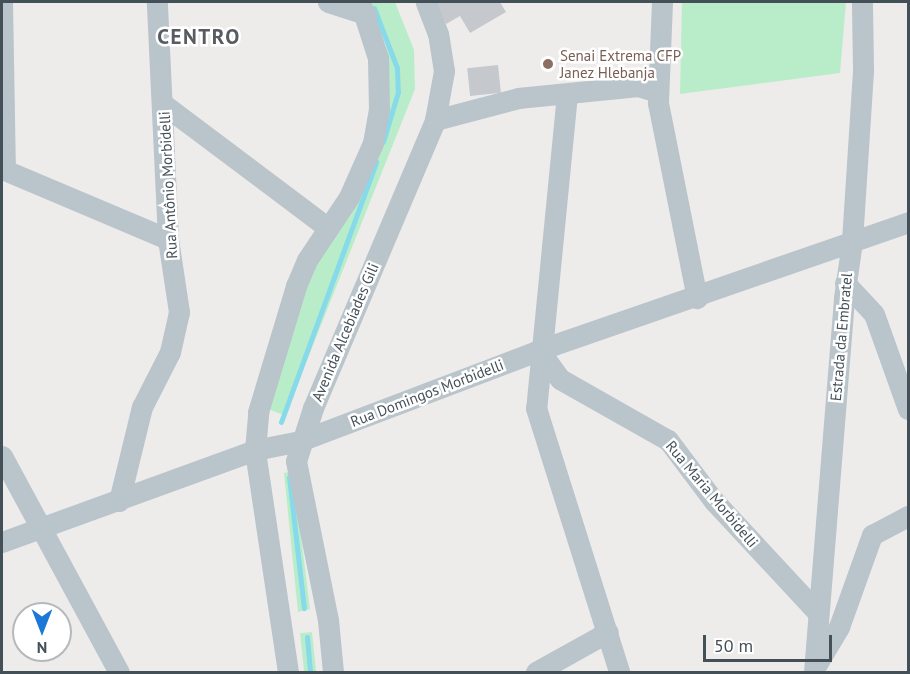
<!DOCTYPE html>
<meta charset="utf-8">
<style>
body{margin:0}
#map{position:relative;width:910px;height:674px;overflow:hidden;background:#eeebeb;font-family:"PT Sans",sans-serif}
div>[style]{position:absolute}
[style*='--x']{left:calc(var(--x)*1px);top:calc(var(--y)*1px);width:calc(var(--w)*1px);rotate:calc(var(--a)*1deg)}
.green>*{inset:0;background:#b9edca;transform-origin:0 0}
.stream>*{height:5px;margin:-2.5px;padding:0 2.5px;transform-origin:2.5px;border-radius:2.5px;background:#86dae9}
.building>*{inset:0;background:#c5c9ce;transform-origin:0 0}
.minor>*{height:21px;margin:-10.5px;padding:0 10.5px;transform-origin:10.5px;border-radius:10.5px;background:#b9c4cb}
.dots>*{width:16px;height:16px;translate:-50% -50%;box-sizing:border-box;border:3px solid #fff;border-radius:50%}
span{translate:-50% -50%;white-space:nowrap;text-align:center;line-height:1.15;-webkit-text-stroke:5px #fff;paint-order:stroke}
.education-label{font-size:15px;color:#785e54}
.left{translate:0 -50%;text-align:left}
.street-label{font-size:15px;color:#445058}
.district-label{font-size:21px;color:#585c60;font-weight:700;letter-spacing:1.5px}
.frame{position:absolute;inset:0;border:3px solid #445058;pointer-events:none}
.north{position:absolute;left:12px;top:602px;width:60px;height:60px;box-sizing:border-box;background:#fff;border:2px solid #b4b9bc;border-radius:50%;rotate:180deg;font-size:16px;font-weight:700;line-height:24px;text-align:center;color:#445058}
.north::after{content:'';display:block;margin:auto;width:21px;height:27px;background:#1c78d7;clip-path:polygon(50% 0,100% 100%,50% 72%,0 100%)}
.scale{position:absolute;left:703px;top:635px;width:129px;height:27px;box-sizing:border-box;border:3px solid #445058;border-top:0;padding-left:8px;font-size:18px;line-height:21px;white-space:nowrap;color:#445058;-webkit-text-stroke:4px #fff;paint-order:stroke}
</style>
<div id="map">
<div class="green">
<i style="clip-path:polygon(367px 2px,395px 2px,414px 50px,415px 89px,286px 413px,281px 414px,265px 408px,301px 283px,385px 132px,388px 119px,386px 43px)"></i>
<i style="clip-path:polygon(682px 2px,846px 2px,840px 73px,680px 94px)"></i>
<i style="clip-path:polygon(293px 471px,310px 609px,298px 612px,284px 473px)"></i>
<i style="left:312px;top:632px;width:40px;height:12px;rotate:84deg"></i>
</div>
<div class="stream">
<i style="--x:374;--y:8;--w:64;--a:69"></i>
<i style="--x:397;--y:68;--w:24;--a:88"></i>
<i style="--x:398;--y:92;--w:52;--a:106.7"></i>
<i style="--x:281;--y:422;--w:277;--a:-69.9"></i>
<i style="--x:289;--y:477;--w:132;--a:83.5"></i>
<i style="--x:307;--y:637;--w:35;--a:85"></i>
</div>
<div class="building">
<i style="clip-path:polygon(435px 2px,500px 2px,506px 12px,470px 33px,460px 16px,446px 24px)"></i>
<i style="left:498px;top:65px;width:28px;height:31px;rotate:84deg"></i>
</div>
<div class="minor">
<i style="--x:2;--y:2;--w:168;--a:89"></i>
<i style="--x:328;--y:2;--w:40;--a:18"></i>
<i style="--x:662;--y:2;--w:101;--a:92.3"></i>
<i style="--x:658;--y:103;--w:199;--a:78.7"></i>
<i style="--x:567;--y:94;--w:316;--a:95.6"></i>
<i style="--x:536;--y:408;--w:277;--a:72.5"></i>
<i style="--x:163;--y:104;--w:205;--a:36.9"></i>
<i style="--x:435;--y:120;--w:86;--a:-14.8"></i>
<i style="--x:518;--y:98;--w:121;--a:-5.7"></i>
<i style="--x:638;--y:86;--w:21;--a:17"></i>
<i style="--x:2;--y:169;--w:180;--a:22.9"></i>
<i style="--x:845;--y:283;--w:42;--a:46.9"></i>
<i style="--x:874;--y:314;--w:101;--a:70.3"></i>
<i style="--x:539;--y:350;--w:36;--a:54"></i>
<i style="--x:560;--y:379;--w:124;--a:29.5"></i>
<i style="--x:668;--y:440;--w:76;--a:53"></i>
<i style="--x:714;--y:501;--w:151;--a:47.1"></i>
<i style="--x:2;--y:456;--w:246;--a:61.6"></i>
<i style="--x:119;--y:501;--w:97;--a:-76.3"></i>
<i style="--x:142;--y:407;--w:62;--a:-63"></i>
<i style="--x:170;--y:352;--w:41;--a:-77.3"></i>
<i style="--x:179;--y:312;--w:74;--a:-98.6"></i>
<i style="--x:168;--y:239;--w:237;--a:-92.7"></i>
<i style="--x:2;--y:542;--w:269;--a:-20"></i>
<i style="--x:255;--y:450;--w:46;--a:-11.3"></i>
<i style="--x:300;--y:441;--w:256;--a:-20.8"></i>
<i style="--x:539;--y:350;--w:391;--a:-19.1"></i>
<i style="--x:817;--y:664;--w:43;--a:-59.3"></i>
<i style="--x:839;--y:627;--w:98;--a:-70.3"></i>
<i style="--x:872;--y:535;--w:41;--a:-27.8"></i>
<i style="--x:288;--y:672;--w:224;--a:-98.5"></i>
<i style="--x:255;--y:450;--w:38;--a:-85"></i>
<i style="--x:258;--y:412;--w:132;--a:-73.2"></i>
<i style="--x:296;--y:286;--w:28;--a:-67"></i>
<i style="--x:307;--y:260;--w:76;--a:-56.3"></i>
<i style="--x:349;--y:197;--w:59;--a:-66"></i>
<i style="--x:373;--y:143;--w:35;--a:-80"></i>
<i style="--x:379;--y:109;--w:51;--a:-91.1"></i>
<i style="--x:378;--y:58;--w:59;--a:-107.8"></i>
<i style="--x:333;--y:672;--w:52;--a:-95.5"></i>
<i style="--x:328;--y:620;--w:162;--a:-101.4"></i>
<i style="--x:296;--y:461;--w:56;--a:-72.2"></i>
<i style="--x:313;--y:408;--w:313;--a:-67"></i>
<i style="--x:435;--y:120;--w:50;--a:-79.6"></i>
<i style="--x:444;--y:71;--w:37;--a:-99"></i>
<i style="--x:438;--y:34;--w:34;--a:-111"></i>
<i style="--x:536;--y:672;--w:82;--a:-29.1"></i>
<i style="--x:814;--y:672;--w:375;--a:-85.4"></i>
<i style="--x:844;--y:298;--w:58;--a:-82"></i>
<i style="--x:852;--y:241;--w:172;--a:-86.3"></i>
<i style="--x:863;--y:69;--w:67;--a:-90.9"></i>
</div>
<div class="dots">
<i style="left:548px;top:64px;background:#8d6e63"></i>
</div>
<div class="education-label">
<span class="left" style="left:560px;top:64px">Senai Extrema CFP<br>Janez Hlebanja</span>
</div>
<div class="street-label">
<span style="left:168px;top:185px;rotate:-93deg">Rua Antônio Morbidelli</span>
<span style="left:345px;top:332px;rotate:-67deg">Avenida Alcebíades Gili</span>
<span style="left:841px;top:337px;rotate:-85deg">Estrada da Embratel</span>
<span style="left:427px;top:393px;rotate:-21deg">Rua Domingos Morbidelli</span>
<span style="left:712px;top:494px;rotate:50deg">Rua Maria Morbidelli</span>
</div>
<div class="district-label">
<span style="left:199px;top:37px">CENTRO</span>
</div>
<div class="frame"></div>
<div class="north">N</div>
<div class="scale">50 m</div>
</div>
